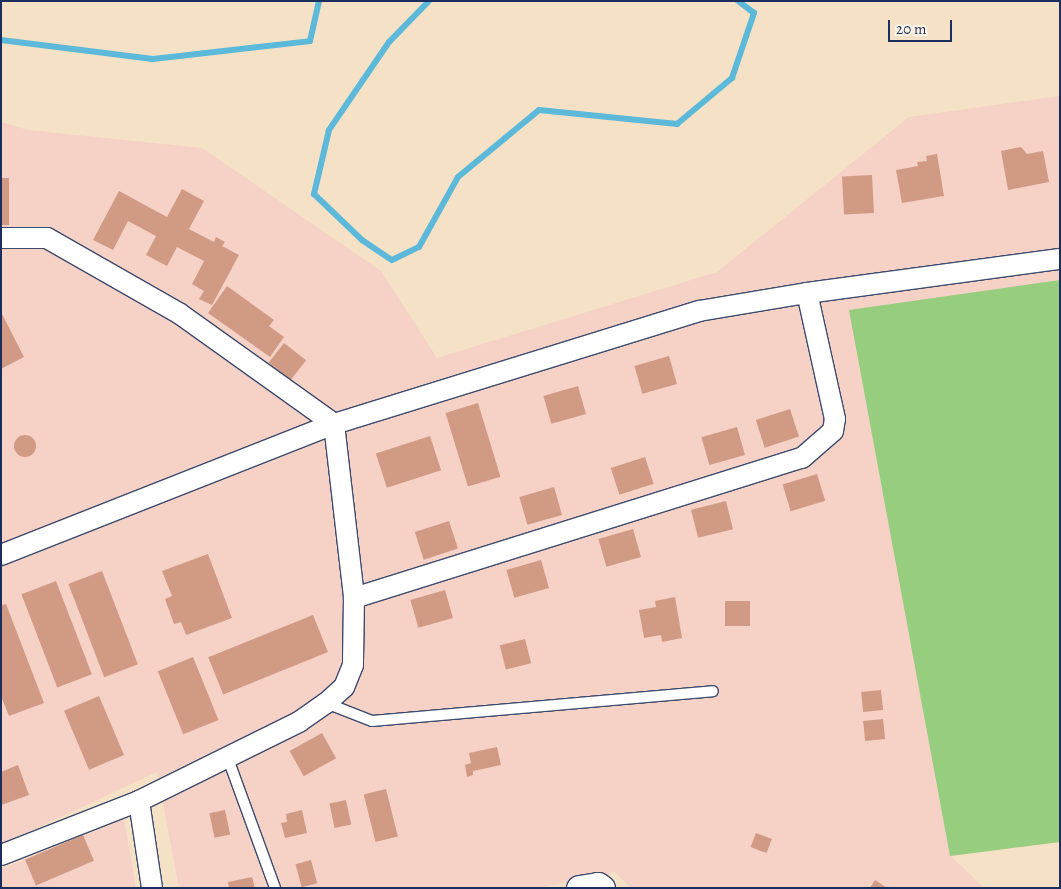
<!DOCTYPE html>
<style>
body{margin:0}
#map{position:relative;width:1061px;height:889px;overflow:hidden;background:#f5e1c6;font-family:Alegreya,serif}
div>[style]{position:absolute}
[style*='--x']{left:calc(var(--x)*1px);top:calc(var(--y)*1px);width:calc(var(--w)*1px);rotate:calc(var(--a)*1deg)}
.built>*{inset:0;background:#f6d1c5}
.green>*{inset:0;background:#96cd7f}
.stream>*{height:6px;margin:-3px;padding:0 3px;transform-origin:3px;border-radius:3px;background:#5cb9da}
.building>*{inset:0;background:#d19a85;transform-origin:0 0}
.round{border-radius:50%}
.roads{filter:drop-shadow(1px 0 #3c4a6e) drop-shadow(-1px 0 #3c4a6e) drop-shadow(0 1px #3c4a6e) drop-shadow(0 -1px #3c4a6e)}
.service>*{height:10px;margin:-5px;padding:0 5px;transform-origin:5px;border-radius:5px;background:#fff}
.minor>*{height:20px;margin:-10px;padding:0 10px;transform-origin:10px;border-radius:10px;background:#fff}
.tertiary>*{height:25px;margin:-12.5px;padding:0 12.5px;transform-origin:12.5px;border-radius:12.5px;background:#fff}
span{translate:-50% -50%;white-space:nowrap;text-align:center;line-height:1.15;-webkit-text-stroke:4.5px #fcf5e5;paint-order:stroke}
.frame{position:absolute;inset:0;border:2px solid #1b2f5e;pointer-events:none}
.scale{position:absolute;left:888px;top:20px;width:64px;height:22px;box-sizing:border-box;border:2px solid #1b2f5e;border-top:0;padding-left:6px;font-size:15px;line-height:18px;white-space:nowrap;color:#1b2f5e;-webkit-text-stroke:4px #fcf5e5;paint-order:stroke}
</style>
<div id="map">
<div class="built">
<i style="clip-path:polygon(1060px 96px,1060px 842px,951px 856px,984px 888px,631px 888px,615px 872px,539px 888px,179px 888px,157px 772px,1px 845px,1px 122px,28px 130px,202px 148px,381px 271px,437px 358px,717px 272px,909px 117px)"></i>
<i style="clip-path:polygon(124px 819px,136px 888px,1px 888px,1px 869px)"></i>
</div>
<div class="green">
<i style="clip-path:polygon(1060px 280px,1060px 842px,950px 856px,849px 310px)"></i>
</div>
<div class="stream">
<i style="--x:429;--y:1;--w:57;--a:134.3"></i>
<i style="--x:389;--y:42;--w:107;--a:124.3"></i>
<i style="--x:329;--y:130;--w:66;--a:103.2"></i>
<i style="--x:314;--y:194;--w:66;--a:43.8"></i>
<i style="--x:362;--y:240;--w:36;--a:34"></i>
<i style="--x:392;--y:260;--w:30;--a:-26"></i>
<i style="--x:419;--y:247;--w:80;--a:-60.9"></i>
<i style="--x:458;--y:177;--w:105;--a:-39.6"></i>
<i style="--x:539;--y:110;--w:139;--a:5.8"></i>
<i style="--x:677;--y:124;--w:72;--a:-39.9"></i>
<i style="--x:732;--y:78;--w:69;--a:-71.3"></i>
<i style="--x:754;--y:13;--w:20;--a:-143"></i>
<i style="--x:1;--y:40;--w:153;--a:7.1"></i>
<i style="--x:153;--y:59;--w:158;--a:-6.5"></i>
<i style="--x:310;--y:41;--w:41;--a:-77.3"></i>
</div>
<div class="building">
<i style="clip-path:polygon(1021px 147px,1027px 154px,1043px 151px,1049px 182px,1008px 190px,1001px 151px)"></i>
<i style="clip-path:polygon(937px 154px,944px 196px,902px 203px,896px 170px,918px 166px,917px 162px,927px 161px,926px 156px)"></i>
<i style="left:872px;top:175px;width:38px;height:30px;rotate:87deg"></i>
<i style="left:1px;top:178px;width:8px;height:47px"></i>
<i style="clip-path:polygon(182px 189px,204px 201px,189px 229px,214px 242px,216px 237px,225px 242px,222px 246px,239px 255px,212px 305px,199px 299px,204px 291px,192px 284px,204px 261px,177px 247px,167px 266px,146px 255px,156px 236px,128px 221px,113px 250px,93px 240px,119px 191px,167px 217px)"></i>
<i style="clip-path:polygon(227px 286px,274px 320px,269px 326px,284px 337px,270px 357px,208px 313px)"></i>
<i style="clip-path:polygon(1px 312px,24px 357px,1px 369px)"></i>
<i style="left:284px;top:343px;width:28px;height:25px;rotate:38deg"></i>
<i style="left:669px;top:356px;width:29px;height:36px;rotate:74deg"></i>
<i style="left:578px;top:386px;width:29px;height:36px;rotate:74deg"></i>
<i style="left:478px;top:403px;width:77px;height:34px;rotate:73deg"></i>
<i style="left:790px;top:409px;width:29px;height:36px;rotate:72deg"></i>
<i style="left:737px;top:427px;width:29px;height:37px;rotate:74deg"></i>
<i class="round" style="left:14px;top:435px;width:22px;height:22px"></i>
<i style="left:430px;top:436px;width:36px;height:57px;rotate:72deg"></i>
<i style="left:645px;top:457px;width:28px;height:36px;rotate:72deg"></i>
<i style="left:817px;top:474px;width:28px;height:36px;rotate:73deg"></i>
<i style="left:554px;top:487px;width:29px;height:36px;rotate:74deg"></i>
<i style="left:726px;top:501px;width:29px;height:36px;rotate:76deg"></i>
<i style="left:449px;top:521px;width:29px;height:36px;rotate:72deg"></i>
<i style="left:633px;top:529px;width:29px;height:36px;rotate:74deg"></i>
<i style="clip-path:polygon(208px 554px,232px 618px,186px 635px,181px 622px,174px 624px,165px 599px,172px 596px,162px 571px)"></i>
<i style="left:541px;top:560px;width:29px;height:36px;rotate:74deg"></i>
<i style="left:102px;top:571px;width:100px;height:36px;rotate:69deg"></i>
<i style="left:56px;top:581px;width:100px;height:37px;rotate:69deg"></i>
<i style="left:445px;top:590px;width:29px;height:36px;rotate:74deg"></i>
<i style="clip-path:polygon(675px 597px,682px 638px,662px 642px,661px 635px,644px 638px,639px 610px,656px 607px,655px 601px)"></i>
<i style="left:750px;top:601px;width:25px;height:25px;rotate:90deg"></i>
<i style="clip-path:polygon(6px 604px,44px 703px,9px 716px,1px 696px,1px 605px)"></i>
<i style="left:313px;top:615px;width:40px;height:113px;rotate:68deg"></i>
<i style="left:525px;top:639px;width:25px;height:26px;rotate:76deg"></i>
<i style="left:193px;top:657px;width:68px;height:38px;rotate:68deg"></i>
<i style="left:881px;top:690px;width:20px;height:20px;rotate:84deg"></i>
<i style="left:99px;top:696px;width:64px;height:38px;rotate:67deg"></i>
<i style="left:883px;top:719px;width:20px;height:20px;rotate:84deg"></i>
<i style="left:322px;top:733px;width:29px;height:37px;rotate:61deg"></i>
<i style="clip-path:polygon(497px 747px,501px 765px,473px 771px,473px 775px,467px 777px,465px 765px,471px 763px,469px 753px)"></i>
<i style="clip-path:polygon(18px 765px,29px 795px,1px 805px,1px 772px)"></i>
<i style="left:386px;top:789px;width:49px;height:23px;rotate:76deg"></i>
<i style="left:346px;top:800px;width:25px;height:17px;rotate:78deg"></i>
<i style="left:225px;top:810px;width:25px;height:16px;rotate:78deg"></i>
<i style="clip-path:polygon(302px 810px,307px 833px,285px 838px,281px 823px,287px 822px,286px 814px)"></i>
<i style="left:756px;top:833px;width:17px;height:15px;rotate:21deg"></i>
<i style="left:83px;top:835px;width:28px;height:63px;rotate:67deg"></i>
<i style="left:311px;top:860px;width:24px;height:16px;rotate:75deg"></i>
<i style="clip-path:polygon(252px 877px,255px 888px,229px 888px,228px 882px)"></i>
<i style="clip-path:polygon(875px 880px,887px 888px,870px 888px)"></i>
</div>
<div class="roads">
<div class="service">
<i style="--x:326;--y:703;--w:49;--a:21.4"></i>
<i style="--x:372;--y:721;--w:342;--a:-5"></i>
<i style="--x:227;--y:756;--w:140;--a:70"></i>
</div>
<div class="minor">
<i style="--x:1;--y:238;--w:46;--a:0"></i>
<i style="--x:47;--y:238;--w:153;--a:29.7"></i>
<i style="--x:180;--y:314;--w:189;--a:35.5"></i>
<i style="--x:334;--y:424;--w:175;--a:83.4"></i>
<i style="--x:354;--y:598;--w:67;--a:90.9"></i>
<i style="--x:353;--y:665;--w:24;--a:112"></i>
<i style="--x:344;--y:687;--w:24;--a:138"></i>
<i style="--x:326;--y:703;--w:33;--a:145"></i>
<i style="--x:299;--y:722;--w:178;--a:153.7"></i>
<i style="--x:139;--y:801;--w:148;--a:158.6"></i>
<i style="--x:1;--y:555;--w:358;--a:-21.5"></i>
<i style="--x:334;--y:424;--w:382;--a:-17.2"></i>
<i style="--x:699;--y:311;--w:109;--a:-9.5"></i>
<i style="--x:807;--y:293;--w:255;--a:-7.7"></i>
<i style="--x:354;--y:598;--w:469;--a:-17.4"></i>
<i style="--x:802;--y:458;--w:41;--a:-41.1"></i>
<i style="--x:833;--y:431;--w:12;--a:-81"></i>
<i style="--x:835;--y:419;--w:129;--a:-102.5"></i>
<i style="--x:139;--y:801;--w:88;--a:81.5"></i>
</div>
<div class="tertiary">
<i style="--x:579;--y:888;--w:19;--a:-9"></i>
<i style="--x:598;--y:885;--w:5;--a:37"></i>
</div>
</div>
<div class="frame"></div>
<div class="scale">20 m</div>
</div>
